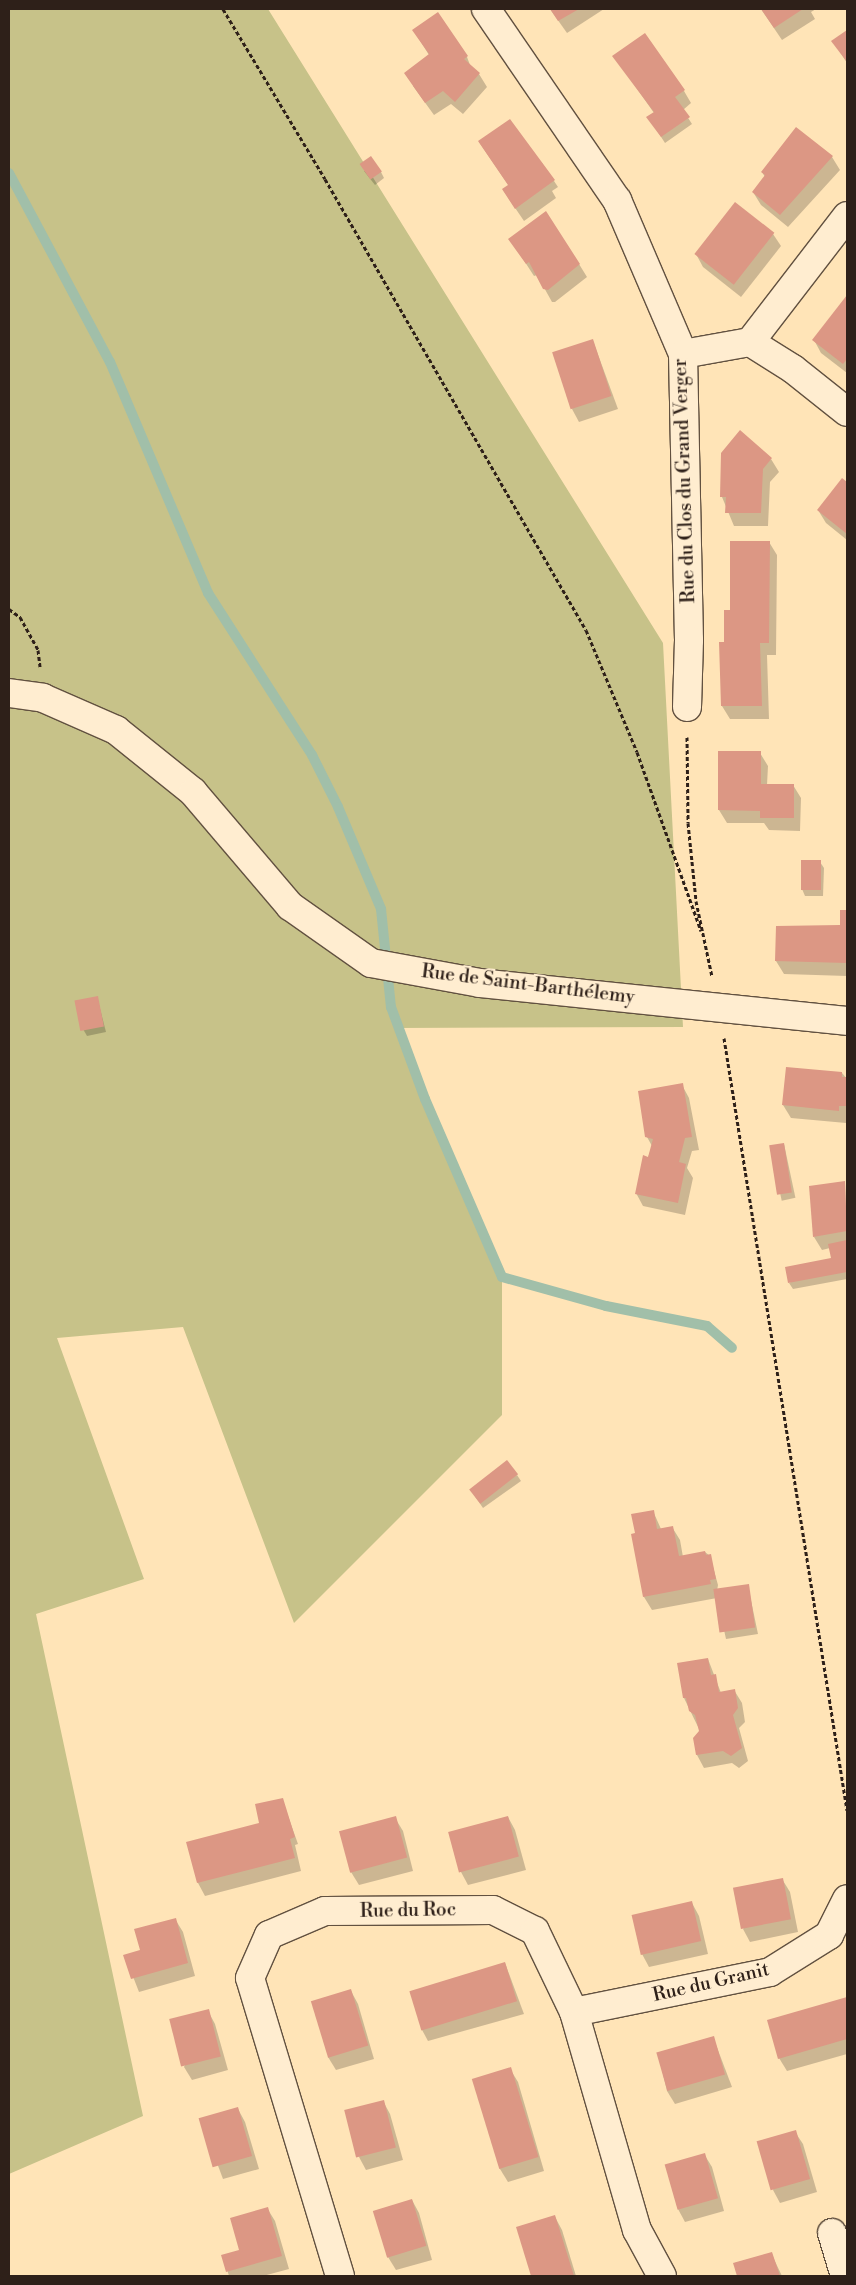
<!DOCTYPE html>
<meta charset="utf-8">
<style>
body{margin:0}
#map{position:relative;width:856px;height:2285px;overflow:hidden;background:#ffe4b7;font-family:"Libre Bodoni",serif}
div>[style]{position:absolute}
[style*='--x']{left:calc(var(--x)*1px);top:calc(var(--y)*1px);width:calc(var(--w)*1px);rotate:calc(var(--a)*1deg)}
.green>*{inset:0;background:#c7c289}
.shadow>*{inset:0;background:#0003;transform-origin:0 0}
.stream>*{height:10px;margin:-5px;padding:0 5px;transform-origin:5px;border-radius:5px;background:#a1bfa9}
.building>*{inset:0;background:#dc9784;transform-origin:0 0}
.path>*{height:3px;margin-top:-1.5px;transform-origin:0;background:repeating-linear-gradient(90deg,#2e2019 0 4px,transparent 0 6.5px)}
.roads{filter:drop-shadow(1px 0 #625140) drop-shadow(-1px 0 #625140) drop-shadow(0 1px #625140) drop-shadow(0 -1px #625140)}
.minor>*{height:28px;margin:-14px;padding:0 14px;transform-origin:14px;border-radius:14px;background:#ffedd0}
span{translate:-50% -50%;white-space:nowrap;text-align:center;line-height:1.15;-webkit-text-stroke:4px #ffedd0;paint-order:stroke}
.street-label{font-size:19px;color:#2e2019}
.frame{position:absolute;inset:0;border:10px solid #2e2019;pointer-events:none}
</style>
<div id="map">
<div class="green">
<i style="clip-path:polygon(9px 9px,268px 9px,663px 643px,683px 1027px,394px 1028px,502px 1277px,502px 1415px,294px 1623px,183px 1327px,57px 1338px,144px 1579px,36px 1614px,143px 2116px,9px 2174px)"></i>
</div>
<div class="shadow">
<i style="clip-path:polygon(550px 9px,604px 9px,567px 33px)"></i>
<i style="clip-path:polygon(761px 9px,816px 9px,811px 12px,815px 19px,782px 40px)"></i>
<i style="clip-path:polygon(414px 31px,467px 57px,470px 65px,479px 74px,487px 87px,463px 114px,451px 104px,434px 115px,413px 86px,429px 55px)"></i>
<i style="clip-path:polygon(847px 31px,847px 63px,833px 41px)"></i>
<i style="clip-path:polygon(614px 56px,684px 91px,691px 103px,683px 110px,692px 124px,665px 143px,652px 123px,654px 113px)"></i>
<i style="clip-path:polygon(796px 129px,832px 157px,840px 170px,788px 227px,761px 205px,753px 192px,765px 177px,762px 172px)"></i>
<i style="clip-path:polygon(479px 142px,542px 163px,558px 187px,552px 191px,556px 198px,524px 221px,503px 190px,509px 186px)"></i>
<i style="clip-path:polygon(364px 171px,381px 172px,384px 178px,375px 185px)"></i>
<i style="clip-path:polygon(773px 234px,781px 246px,741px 297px,703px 267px,696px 254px)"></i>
<i style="clip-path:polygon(510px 239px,579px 264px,587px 277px,555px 302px,552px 302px,537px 275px,534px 276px)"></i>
<i style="clip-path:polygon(847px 299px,847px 373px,821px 353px,814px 340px)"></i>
<i style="clip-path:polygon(593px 341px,618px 409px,579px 422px,572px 409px)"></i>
<i style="clip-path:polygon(771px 459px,779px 472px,770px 482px,768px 526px,734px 526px,722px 497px)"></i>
<i style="clip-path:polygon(842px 480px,847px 484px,847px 540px,826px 523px,818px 510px)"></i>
<i style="clip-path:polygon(769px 542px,777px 555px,776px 655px,767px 655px,769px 719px,730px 719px,722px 706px,725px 644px,731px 612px)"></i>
<i style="clip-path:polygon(720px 753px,760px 753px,768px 766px,767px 785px,793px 785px,801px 798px,800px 831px,769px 830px,764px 823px,727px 823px,719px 810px)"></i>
<i style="clip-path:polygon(820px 862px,824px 868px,823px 896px,805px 896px,802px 889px)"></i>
<i style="clip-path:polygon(842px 911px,847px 912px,847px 976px,784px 974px,776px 961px,841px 927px)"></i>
<i style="clip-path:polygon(97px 997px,106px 1032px,87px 1036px,83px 1029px)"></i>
<i style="clip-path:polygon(787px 1068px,842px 1073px,847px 1079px,846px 1123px,791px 1118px,783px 1105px)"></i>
<i style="clip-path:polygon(682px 1085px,689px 1098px,699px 1150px,692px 1151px,687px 1168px,693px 1178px,685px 1215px,643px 1206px,636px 1193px,652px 1146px,647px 1137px)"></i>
<i style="left:784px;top:1144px;width:55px;height:14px;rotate:78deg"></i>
<i style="clip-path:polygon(845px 1183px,847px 1279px,793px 1289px,789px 1283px,832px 1259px,830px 1248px,822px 1250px,814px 1237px)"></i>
<i style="clip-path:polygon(517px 1475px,521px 1481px,483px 1508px,474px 1495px)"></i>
<i style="clip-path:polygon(653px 1511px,661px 1529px,672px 1527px,680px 1540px,683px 1557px,705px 1552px,710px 1556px,718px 1585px,717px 1591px,748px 1586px,758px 1634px,726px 1639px,717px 1598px,652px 1610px,644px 1597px,636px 1534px)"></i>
<i style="clip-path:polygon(708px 1659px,721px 1693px,734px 1690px,742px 1703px,745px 1722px,739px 1728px,748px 1761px,739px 1768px,732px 1763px,704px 1768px,697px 1755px,700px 1731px,684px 1698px)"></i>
<i style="clip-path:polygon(282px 1799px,298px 1844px,295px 1845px,301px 1871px,205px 1896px,198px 1883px,188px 1843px,261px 1824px)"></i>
<i style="clip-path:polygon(508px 1817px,515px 1830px,526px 1870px,468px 1885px,461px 1872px,449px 1833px)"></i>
<i style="clip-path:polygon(395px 1818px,403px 1831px,413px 1871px,359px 1885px,351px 1872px)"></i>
<i style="clip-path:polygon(782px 1879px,790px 1892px,798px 1932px,750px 1942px,743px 1929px)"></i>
<i style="clip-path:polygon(692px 1903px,699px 1916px,708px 1954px,649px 1967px,642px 1954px)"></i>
<i style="clip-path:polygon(175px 1919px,183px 1932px,195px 1976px,139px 1992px,125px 1956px,142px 1951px)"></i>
<i style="clip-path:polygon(505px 1963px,524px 2014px,428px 2041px,421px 2028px)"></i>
<i style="clip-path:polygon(351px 1991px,358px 2004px,374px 2059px,336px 2070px,328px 2057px)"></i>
<i style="clip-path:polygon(847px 1998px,847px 2054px,787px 2071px,779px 2058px,769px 2021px)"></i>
<i style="clip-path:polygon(208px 2011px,215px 2024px,228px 2070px,192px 2080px,184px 2067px)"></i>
<i style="clip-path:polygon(713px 2037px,732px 2087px,675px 2104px,667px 2091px,658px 2053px)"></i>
<i style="clip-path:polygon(510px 2069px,518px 2082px,544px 2171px,508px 2182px,500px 2169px)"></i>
<i style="clip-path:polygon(383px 2101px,390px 2114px,403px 2160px,366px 2170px,359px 2157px)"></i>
<i style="clip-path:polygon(238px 2109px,245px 2122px,259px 2169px,223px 2179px,201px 2120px)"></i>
<i style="clip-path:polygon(795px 2132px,803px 2144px,817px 2192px,780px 2203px,773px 2190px)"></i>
<i style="clip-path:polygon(704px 2154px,712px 2167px,724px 2211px,685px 2222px,678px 2209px)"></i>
<i style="clip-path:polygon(412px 2200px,419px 2213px,432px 2260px,396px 2270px,388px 2257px,375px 2211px)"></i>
<i style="clip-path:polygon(267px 2208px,275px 2221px,289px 2269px,263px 2276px,229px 2276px,223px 2256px,241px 2251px)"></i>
<i style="clip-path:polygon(555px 2217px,562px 2230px,576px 2276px,532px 2276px,518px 2228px)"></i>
<i style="clip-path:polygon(771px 2253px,782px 2276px,738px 2276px,735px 2263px)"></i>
</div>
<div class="stream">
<i style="--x:9;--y:173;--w:214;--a:61.9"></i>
<i style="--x:110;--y:362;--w:251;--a:67"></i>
<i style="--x:208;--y:593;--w:193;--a:57.3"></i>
<i style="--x:312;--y:755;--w:58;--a:63.4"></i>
<i style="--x:338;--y:807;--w:111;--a:67.1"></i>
<i style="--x:381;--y:909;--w:99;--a:84.2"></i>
<i style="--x:391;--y:1007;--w:98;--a:69.7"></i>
<i style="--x:425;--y:1099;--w:194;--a:66.6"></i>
<i style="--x:502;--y:1277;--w:108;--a:15.6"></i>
<i style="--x:606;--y:1306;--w:103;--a:11.2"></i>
<i style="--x:707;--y:1326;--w:33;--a:41"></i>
</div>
<div class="building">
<i style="clip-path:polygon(550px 9px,579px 9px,558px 21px)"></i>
<i style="clip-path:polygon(761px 9px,803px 9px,774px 28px)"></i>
<i style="clip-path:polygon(438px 12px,468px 56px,464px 59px,480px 73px,455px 102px,443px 91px,425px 103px,404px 73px,429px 54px,412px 30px)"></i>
<i style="clip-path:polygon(847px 30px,847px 62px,831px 41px)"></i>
<i style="clip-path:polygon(645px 33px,685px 90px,675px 97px,690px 117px,661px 137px,646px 117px,654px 112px,612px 56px)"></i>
<i style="clip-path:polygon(510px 119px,555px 180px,515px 209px,502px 189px,508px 185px,478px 141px)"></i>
<i style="clip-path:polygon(796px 127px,833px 156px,780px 215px,752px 192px,765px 175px,761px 172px)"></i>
<i style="left:371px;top:156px;width:19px;height:14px;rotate:55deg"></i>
<i style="left:735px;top:202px;width:50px;height:66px;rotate:38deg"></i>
<i style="clip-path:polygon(546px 211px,580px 264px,548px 290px,543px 289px,529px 262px,526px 264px,508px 239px)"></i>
<i style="clip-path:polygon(847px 295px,847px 359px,843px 364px,812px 340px)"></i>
<i style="left:593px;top:339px;width:60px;height:43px;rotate:72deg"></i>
<i style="clip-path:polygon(740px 430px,772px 458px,763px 469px,761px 513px,725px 513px,726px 497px,720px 497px,721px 453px)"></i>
<i style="clip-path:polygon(842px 478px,847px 482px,847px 534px,817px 510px)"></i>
<i style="clip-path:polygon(730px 541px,770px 541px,769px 643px,760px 643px,762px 706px,721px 706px,719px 642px,724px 642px,724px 610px,730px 610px)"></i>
<i style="clip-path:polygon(718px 751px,761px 751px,761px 784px,794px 784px,794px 818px,760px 818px,760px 811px,718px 810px)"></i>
<i style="left:801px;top:860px;width:20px;height:30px"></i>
<i style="clip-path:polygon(840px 910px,847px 910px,847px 963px,775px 961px,776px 926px,840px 925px)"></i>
<i style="left:98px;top:996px;width:31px;height:24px;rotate:79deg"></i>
<i style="clip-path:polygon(786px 1067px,842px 1072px,842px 1077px,847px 1077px,847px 1106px,839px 1106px,839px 1111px,782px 1105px)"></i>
<i style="clip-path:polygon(683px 1083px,692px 1137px,685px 1138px,679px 1162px,686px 1164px,678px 1203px,635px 1194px,643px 1155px,648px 1157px,653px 1139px,645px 1137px,638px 1091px)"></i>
<i style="left:784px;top:1143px;width:50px;height:15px;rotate:81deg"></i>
<i style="clip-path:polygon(845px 1181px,847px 1231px,813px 1237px,809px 1186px)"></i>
<i style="clip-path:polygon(847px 1240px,847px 1272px,788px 1283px,785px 1267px,831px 1258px,828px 1244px)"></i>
<i style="left:507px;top:1460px;width:18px;height:48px;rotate:52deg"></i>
<i style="clip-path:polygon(654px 1510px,657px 1529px,673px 1526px,679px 1556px,705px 1551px,706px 1555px,711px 1554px,716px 1579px,710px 1580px,711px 1584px,643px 1597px,631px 1534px,635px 1533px,631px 1514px)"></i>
<i style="left:749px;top:1584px;width:44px;height:36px;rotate:82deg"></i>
<i style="clip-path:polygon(708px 1658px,711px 1675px,716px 1674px,719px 1692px,735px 1689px,738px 1708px,733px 1715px,742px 1748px,731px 1756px,723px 1751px,696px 1755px,693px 1738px,699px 1731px,695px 1715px,689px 1711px,686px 1698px,683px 1698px,677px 1663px)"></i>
<i style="clip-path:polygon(283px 1798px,295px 1837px,290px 1839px,295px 1858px,197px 1883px,186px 1842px,259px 1823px,255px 1804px)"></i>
<i style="left:396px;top:1816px;width:43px;height:59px;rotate:75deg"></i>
<i style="left:508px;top:1816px;width:42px;height:62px;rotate:75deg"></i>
<i style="left:783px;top:1878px;width:42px;height:51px;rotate:79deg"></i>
<i style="left:692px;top:1901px;width:41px;height:62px;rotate:77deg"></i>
<i style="clip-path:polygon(176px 1918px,188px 1963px,131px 1979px,123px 1955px,140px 1950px,134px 1929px)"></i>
<i style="left:505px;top:1962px;width:41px;height:100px;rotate:73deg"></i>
<i style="left:351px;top:1989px;width:59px;height:42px;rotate:73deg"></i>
<i style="clip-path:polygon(847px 1997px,847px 2039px,778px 2059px,767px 2020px)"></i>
<i style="left:209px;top:2009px;width:49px;height:41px;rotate:76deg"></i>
<i style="left:714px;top:2036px;width:40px;height:60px;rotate:74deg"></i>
<i style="left:511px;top:2067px;width:94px;height:41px;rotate:73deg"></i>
<i style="left:384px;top:2100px;width:49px;height:41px;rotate:76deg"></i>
<i style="left:238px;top:2107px;width:51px;height:41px;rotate:74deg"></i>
<i style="left:796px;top:2130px;width:51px;height:41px;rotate:74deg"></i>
<i style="left:705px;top:2153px;width:47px;height:42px;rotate:74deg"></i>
<i style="left:412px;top:2199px;width:49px;height:41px;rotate:73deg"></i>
<i style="clip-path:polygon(268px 2207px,282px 2256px,226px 2272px,221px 2255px,239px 2250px,230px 2218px)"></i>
<i style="clip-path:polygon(555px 2215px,574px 2276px,531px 2276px,516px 2227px)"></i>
<i style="clip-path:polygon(772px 2252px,780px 2276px,737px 2276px,733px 2263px)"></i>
</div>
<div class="path">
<i style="--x:223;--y:9;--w:198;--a:59"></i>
<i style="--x:325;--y:179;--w:521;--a:59.94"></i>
<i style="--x:586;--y:630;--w:132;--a:67.3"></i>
<i style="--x:637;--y:752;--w:190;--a:70.3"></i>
<i style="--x:9;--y:609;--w:14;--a:36"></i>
<i style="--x:20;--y:617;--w:38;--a:61"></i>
<i style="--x:38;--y:650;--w:17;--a:83"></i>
<i style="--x:687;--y:737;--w:86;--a:89.3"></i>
<i style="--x:688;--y:823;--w:78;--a:84.1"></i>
<i style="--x:696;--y:901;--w:77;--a:78"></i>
<i style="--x:724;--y:1038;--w:782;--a:80.95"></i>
</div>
<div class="roads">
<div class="minor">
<i style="--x:486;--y:9;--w:232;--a:55.6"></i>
<i style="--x:617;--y:200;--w:168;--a:66.8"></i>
<i style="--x:683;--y:354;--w:286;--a:88.8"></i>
<i style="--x:689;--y:640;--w:67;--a:91.7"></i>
<i style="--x:750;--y:342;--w:51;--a:32.1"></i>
<i style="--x:793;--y:369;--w:69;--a:38.5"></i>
<i style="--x:683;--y:354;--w:68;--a:-10.2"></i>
<i style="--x:750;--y:342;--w:159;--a:-52.4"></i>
<i style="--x:9;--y:693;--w:34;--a:8"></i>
<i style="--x:43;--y:698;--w:80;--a:23.7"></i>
<i style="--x:116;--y:730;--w:99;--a:38.8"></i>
<i style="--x:193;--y:792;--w:150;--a:49.6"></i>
<i style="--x:290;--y:906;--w:99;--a:35.1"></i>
<i style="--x:371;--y:963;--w:111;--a:10.4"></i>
<i style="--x:480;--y:983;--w:369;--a:5.9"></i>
<i style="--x:574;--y:2012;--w:200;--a:-11.5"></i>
<i style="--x:770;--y:1972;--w:70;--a:-32.1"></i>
<i style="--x:829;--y:1935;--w:40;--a:-63.4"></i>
<i style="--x:832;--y:2233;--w:45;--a:73.2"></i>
<i style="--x:340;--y:2276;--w:311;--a:-106.8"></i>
<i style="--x:250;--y:1978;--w:47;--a:-66.2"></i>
<i style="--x:269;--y:1935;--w:61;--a:-23.2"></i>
<i style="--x:325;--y:1911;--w:168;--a:-0.3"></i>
<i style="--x:493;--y:1910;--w:47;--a:26.6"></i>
<i style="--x:535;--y:1931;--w:90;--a:64.3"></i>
<i style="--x:574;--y:2012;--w:227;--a:73.9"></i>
<i style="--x:637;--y:2230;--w:52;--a:61.5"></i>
</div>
</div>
<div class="street-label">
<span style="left:685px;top:481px;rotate:-92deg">Rue du Clos du Grand Verger</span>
<span style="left:528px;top:985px;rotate:7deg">Rue de Saint-Barthélemy</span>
<span style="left:408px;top:1911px;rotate:-1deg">Rue du Roc</span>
<span style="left:711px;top:1983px;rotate:-13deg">Rue du Granit</span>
</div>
<div class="frame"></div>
</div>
